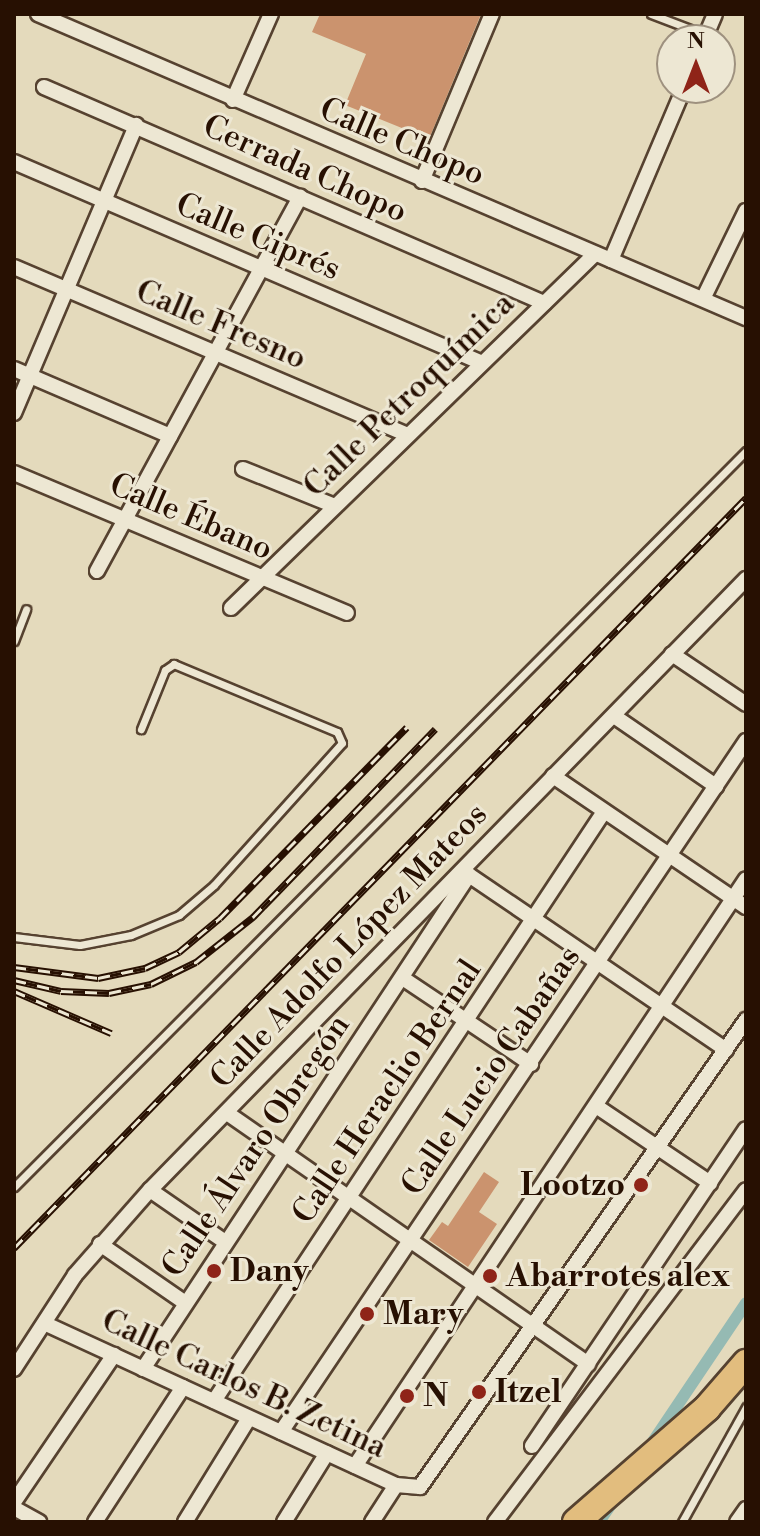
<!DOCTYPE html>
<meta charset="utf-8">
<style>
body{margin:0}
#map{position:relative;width:760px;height:1536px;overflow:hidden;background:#e4dabc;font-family:"Libre Bodoni",serif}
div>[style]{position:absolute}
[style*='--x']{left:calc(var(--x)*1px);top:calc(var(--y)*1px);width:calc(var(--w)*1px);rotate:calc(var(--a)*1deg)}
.canal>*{height:12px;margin:-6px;padding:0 6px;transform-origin:6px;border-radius:6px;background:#95bab3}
.building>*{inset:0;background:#cb936e}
.roads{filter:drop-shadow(2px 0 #564230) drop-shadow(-2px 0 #564230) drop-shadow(0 2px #564230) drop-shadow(0 -2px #564230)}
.lane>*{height:7px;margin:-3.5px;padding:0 3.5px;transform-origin:3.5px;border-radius:3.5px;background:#ede7d3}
.street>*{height:14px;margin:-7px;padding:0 7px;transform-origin:7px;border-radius:7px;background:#ede7d3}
.highway>*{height:26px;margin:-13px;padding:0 13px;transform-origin:13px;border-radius:13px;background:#e2bd7e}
.rail>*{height:7px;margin-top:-3.5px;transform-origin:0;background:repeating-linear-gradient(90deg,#ede7d3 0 12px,#271002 0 24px);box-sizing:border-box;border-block:2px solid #271002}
.dots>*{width:22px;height:22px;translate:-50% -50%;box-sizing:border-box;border:4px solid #ede7d3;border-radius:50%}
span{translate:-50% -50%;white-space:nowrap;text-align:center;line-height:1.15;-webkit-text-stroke:6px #ede7d3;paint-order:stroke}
.street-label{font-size:32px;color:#271002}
.poi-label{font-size:32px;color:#271002;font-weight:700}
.right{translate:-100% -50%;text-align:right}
.left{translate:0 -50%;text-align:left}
.frame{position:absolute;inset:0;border:16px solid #271002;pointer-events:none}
.north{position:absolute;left:656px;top:24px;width:80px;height:80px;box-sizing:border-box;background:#ede7d3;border:2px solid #9e917f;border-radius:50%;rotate:0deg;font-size:22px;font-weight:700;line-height:32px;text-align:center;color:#271002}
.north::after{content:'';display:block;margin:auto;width:28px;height:36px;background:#8f2418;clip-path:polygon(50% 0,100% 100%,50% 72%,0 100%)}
</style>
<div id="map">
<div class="canal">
<i style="--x:650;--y:1446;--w:172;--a:-56.1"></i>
<i style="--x:599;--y:1522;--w:25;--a:-56"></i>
</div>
<div class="building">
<i style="clip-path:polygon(320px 14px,481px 14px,429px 139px,345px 105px,366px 54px,312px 32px)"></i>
<i style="clip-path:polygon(484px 1172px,499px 1182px,479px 1212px,497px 1224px,468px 1267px,429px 1240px,442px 1222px,448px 1226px)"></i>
</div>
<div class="roads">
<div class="lane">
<i style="--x:651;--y:14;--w:59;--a:20.9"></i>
<i style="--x:14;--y:641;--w:34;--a:-69"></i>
<i style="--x:14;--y:937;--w:66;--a:6.9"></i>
<i style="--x:80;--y:945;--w:52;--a:-11.1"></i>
<i style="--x:131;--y:935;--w:52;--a:-22.6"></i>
<i style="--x:179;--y:915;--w:46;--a:-40.6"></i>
<i style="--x:214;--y:885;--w:191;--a:-48"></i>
<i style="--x:342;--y:743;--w:12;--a:-114"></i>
<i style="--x:337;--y:732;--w:177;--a:-157.4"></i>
<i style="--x:174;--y:664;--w:11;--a:146"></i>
<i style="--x:165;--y:670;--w:64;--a:112.1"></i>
<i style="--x:14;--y:1187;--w:1038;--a:-45.16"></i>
<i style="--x:682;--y:1522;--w:132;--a:-60.9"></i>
</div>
<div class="street">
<i style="--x:38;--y:14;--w:771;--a:23.24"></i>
<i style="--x:704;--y:40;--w:28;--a:-67"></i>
<i style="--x:44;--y:87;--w:545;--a:23.36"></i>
<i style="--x:233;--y:100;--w:94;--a:-66.2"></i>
<i style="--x:14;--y:162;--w:507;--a:23.23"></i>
<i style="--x:422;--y:181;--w:181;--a:-67.3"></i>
<i style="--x:611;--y:260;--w:187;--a:-67"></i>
<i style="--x:14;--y:267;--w:426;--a:23.1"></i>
<i style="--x:703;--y:299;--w:98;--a:-64"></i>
<i style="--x:14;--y:369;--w:170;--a:23.2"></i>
<i style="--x:14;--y:413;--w:313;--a:-67"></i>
<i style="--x:243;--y:469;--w:99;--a:21.9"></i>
<i style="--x:14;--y:473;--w:361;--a:22.8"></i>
<i style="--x:97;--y:571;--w:426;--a:-61.5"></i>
<i style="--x:231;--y:608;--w:508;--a:-44.2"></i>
<i style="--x:672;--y:654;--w:89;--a:34"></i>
<i style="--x:614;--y:716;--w:124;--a:34.5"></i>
<i style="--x:553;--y:776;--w:233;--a:34.2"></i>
<i style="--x:463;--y:871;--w:318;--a:34.2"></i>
<i style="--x:404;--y:979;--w:153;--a:33.8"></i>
<i style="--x:596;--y:1106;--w:138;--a:34"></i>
<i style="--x:227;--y:1113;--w:440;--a:34.8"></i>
<i style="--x:150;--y:1190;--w:91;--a:34.7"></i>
<i style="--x:100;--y:1244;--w:102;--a:34.6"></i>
<i style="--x:46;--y:1324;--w:385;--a:24.7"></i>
<i style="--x:396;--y:1485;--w:24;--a:5"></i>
<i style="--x:420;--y:1487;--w:570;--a:-55.08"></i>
<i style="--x:14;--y:1369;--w:112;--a:-57"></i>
<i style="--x:75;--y:1275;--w:113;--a:-48.6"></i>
<i style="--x:150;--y:1190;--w:854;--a:-45.71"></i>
<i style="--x:143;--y:1369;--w:592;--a:-56.58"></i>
<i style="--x:214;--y:1401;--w:705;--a:-56.51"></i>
<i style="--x:281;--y:1432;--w:833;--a:-56.06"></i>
<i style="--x:532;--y:1446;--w:382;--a:-56"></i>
<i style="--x:355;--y:1466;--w:705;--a:-56.33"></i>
<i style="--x:14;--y:1502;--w:178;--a:-55.8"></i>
<i style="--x:14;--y:1508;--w:29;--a:29"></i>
<i style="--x:95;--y:1522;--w:161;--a:-56.9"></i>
<i style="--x:185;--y:1522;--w:122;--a:-58.4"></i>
<i style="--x:284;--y:1522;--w:81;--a:-58.1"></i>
<i style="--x:372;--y:1522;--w:44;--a:-57"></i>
<i style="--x:495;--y:1522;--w:416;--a:-52.9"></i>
<i style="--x:737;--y:1522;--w:16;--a:-55"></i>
</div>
<div class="highway">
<i style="--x:576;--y:1522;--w:174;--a:-41"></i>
<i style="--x:707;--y:1408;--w:60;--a:-49.1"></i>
</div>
</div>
<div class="rail">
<i style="--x:14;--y:967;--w:85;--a:7.5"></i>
<i style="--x:98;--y:978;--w:48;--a:-12"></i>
<i style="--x:145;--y:968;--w:38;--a:-25"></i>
<i style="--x:179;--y:952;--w:53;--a:-39.7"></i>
<i style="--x:220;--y:918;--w:267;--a:-45.6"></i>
<i style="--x:14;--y:980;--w:48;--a:13.2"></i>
<i style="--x:61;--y:991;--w:48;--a:2.4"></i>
<i style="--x:109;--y:993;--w:43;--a:-12.1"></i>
<i style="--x:151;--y:984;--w:50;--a:-26.1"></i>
<i style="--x:196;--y:962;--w:73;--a:-38.3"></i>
<i style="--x:253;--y:917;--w:262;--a:-45.9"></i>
<i style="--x:14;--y:991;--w:106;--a:23.4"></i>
<i style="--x:14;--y:1248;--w:1048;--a:-45.7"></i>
</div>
<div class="dots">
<i style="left:641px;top:1185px;background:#8f2418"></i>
<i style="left:214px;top:1271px;background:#8f2418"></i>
<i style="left:490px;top:1276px;background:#8f2418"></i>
<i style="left:367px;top:1314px;background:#8f2418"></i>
<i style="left:479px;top:1392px;background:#8f2418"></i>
<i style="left:407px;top:1396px;background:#8f2418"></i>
</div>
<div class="street-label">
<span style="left:402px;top:142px;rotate:23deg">Calle Chopo</span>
<span style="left:305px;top:169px;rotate:24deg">Cerrada Chopo</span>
<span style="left:258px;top:237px;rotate:23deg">Calle Ciprés</span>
<span style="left:221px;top:325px;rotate:23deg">Calle Fresno</span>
<span style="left:409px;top:395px;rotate:-44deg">Calle Petroquímica</span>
<span style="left:191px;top:517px;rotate:23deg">Calle Ébano</span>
<span style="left:349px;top:946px;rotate:-46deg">Calle Adolfo López Mateos</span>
<span style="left:491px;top:1071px;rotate:-56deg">Calle Lucio Cabañas</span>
<span style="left:387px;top:1092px;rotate:-56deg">Calle Heraclio Bernal</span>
<span style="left:256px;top:1146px;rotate:-56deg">Calle Álvaro Obregón</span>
<span style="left:244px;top:1384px;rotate:25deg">Calle Carlos B. Zetina</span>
</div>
<div class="poi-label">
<span class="right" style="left:625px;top:1185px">Lootzo</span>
<span class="left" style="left:230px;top:1271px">Dany</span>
<span class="left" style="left:506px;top:1276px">Abarrotes alex</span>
<span class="left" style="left:383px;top:1314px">Mary</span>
<span class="left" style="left:495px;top:1392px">Itzel</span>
<span class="left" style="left:423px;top:1396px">N</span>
</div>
<div class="frame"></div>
<div class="north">N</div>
</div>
